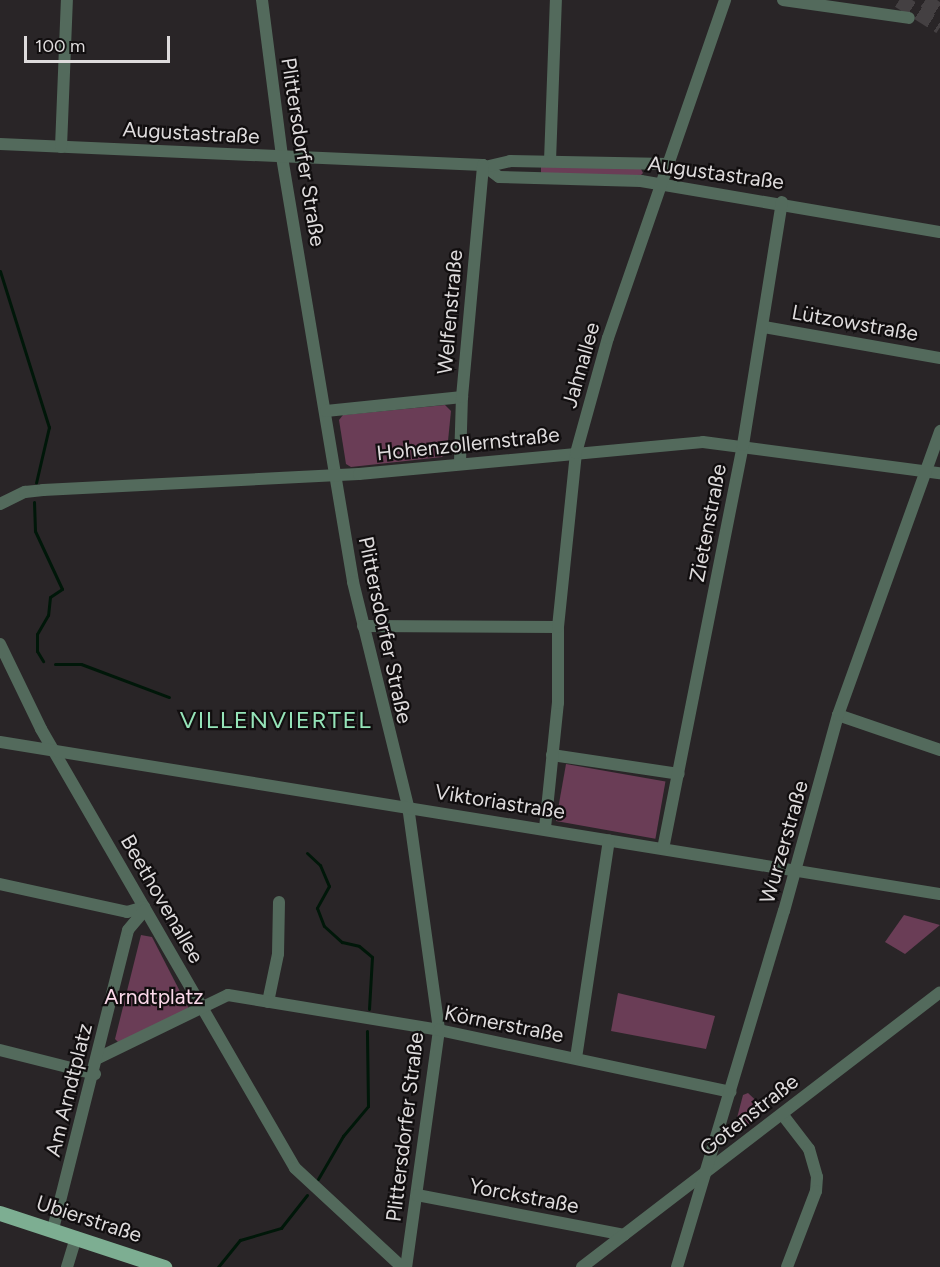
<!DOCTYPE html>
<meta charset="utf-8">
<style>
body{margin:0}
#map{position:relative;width:940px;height:1267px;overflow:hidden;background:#292527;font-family:Figtree,sans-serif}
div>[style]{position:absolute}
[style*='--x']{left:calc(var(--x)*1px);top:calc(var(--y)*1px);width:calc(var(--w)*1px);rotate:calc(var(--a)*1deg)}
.green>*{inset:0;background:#6a3d56;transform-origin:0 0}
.stream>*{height:3px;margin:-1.5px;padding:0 1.5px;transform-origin:1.5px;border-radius:1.5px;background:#001709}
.major-tunnel>*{height:15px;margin-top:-7.5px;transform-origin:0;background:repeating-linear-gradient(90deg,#444042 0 15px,transparent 0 23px)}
.minor>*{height:12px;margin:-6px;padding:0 6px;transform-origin:6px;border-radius:6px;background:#536a5c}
.major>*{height:15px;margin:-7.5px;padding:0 7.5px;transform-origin:7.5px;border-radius:7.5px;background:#7dae92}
span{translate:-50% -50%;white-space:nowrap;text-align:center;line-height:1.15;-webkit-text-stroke:4.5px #110e0f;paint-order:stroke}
.street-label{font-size:21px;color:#dedbdc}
.park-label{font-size:21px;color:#fbd9ea}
.quarter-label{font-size:24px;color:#95e4b8;letter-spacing:1.5px}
.scale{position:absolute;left:24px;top:36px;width:146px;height:27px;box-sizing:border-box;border:3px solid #dedbdc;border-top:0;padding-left:8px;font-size:18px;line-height:21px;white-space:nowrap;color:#dedbdc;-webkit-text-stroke:4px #110e0f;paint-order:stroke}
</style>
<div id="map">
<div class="green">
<i style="clip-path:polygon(541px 165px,641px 169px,643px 173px,640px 176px,541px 175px)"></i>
<i style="clip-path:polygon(445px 405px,451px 411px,447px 451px,442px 457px,351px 467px,346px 464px,339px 420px,343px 415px)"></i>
<i style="left:566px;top:764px;width:101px;height:58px;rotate:10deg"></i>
<i style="clip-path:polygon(904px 915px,940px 925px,905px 954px,885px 942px)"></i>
<i style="clip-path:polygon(141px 935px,152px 937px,189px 1009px,119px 1043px,115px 1039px)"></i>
<i style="clip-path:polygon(618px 993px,715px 1016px,706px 1049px,611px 1031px)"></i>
<i style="clip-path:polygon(748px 1093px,766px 1110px,732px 1137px,743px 1095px)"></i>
</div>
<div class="stream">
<i style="--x:0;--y:271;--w:164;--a:72.6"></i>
<i style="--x:49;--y:427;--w:57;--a:103.1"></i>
<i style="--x:34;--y:502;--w:29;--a:88"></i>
<i style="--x:35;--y:531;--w:64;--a:65"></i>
<i style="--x:62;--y:589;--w:14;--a:146"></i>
<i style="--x:50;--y:597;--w:18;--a:96"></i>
<i style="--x:48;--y:615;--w:22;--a:120"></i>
<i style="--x:37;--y:634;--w:17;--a:90"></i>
<i style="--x:37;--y:651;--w:12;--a:59"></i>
<i style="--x:55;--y:664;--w:26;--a:0"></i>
<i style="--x:81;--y:664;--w:94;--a:20.6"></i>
<i style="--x:307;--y:853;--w:18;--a:43"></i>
<i style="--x:320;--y:865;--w:23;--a:67"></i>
<i style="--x:329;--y:886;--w:25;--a:119"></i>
<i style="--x:317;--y:908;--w:19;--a:69"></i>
<i style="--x:324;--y:926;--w:24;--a:42"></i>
<i style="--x:342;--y:942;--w:17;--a:13"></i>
<i style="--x:359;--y:946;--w:17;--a:40"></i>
<i style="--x:372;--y:957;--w:52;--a:93.3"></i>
<i style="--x:318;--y:1179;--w:50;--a:-59.8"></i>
<i style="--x:343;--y:1136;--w:39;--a:-50"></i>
<i style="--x:368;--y:1106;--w:75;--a:-90.8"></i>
<i style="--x:218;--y:1267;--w:35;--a:-51"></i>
<i style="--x:240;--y:1240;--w:43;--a:-16.3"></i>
<i style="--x:281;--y:1228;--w:42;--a:-51.8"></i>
</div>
<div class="major-tunnel">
<i style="--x:899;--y:0;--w:49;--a:32.4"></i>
<i style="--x:925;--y:0;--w:19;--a:36"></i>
</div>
<div class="minor">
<i style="--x:262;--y:0;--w:158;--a:82.7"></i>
<i style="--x:282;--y:157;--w:431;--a:80.5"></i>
<i style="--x:353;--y:582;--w:231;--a:76.2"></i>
<i style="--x:408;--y:806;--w:226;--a:82.1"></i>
<i style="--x:439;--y:1030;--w:239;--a:97.9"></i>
<i style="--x:783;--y:0;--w:127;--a:8.1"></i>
<i style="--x:0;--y:144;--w:483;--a:2.5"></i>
<i style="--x:483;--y:165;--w:20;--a:37"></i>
<i style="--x:499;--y:177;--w:142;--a:1.6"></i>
<i style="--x:641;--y:181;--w:303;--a:9.7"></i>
<i style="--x:61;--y:147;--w:147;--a:-87.7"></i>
<i style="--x:550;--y:161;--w:161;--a:-87.9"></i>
<i style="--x:489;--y:166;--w:22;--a:-13"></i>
<i style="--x:510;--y:161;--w:158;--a:1.1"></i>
<i style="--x:764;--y:327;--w:179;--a:10"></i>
<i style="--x:326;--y:411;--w:137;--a:-5.9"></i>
<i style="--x:460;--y:463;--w:66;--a:-88.3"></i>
<i style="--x:462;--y:397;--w:233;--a:-84.8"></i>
<i style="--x:0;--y:504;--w:28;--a:-26"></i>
<i style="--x:25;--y:492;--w:18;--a:-6"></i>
<i style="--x:43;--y:490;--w:316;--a:-2.9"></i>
<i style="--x:359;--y:474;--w:345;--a:-5.3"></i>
<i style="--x:703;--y:442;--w:239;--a:7.5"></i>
<i style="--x:363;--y:626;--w:195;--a:0.3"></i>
<i style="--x:0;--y:644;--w:94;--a:64.2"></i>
<i style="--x:41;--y:729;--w:507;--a:59.95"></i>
<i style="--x:295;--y:1168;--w:146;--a:42.8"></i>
<i style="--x:838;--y:715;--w:108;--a:18.9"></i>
<i style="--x:0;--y:742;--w:952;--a:9.19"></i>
<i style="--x:552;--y:755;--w:128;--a:8.5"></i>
<i style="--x:545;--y:828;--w:126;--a:-84.1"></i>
<i style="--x:558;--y:703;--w:76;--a:-90"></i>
<i style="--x:558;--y:627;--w:175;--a:-84.1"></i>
<i style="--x:576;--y:453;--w:119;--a:-74.5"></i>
<i style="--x:608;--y:338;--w:358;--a:-70.9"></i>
<i style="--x:663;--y:849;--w:412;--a:-78.8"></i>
<i style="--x:743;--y:445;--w:246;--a:-80.9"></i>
<i style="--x:0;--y:884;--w:130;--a:12.4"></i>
<i style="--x:127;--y:912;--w:18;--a:-16"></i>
<i style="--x:268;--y:1002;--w:49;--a:-78.2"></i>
<i style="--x:278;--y:954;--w:52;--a:-88.9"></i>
<i style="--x:0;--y:1050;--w:98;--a:14.2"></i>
<i style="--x:98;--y:1058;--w:144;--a:-25.9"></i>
<i style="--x:228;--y:995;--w:214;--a:9.4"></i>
<i style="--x:439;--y:1030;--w:298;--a:12"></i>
<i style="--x:576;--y:1058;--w:220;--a:-81.4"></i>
<i style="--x:782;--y:1114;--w:44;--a:52.4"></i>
<i style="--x:809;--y:1149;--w:29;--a:74"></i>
<i style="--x:817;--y:1177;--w:14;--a:94"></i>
<i style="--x:816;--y:1191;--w:81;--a:110.9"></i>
<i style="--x:417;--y:1195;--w:211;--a:10.9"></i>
<i style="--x:53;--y:1229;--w:308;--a:-75.9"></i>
<i style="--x:128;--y:930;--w:26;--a:-50"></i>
<i style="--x:67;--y:1267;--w:31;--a:-73"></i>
<i style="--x:582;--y:1267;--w:451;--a:-37.5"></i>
<i style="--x:677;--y:1267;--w:372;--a:-73.3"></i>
<i style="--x:784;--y:911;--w:203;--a:-74.6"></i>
<i style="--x:838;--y:715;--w:302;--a:-70.2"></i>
</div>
<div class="major">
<i style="--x:0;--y:1213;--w:173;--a:18.2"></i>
</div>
<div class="street-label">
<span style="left:191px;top:133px;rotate:3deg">Augustastraße</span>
<span style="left:303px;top:152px;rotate:81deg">Plittersdorfer Straße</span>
<span style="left:716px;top:173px;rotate:8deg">Augustastraße</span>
<span style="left:450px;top:312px;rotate:-85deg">Welfenstraße</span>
<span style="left:855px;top:323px;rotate:10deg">Lützowstraße</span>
<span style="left:581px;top:365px;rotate:-74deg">Jahnallee</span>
<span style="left:468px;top:444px;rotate:-6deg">Hohenzollernstraße</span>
<span style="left:708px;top:523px;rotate:-79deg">Zietenstraße</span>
<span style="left:385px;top:630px;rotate:78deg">Plittersdorfer Straße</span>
<span style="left:500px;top:802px;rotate:9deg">Viktoriastraße</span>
<span style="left:784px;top:842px;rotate:-74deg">Wurzerstraße</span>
<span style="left:162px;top:899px;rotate:60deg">Beethovenallee</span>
<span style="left:504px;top:1024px;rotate:11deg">Körnerstraße</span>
<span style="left:69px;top:1090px;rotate:-76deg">Am Arndtplatz</span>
<span style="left:749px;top:1115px;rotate:-38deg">Gotenstraße</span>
<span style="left:405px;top:1127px;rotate:-83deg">Plittersdorfer Straße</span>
<span style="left:524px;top:1196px;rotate:11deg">Yorckstraße</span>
<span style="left:89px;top:1219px;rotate:18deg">Ubierstraße</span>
</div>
<div class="park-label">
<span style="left:154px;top:997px">Arndtplatz</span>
</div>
<div class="quarter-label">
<span style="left:276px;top:720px">VILLENVIERTEL</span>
</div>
<div class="scale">100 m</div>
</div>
